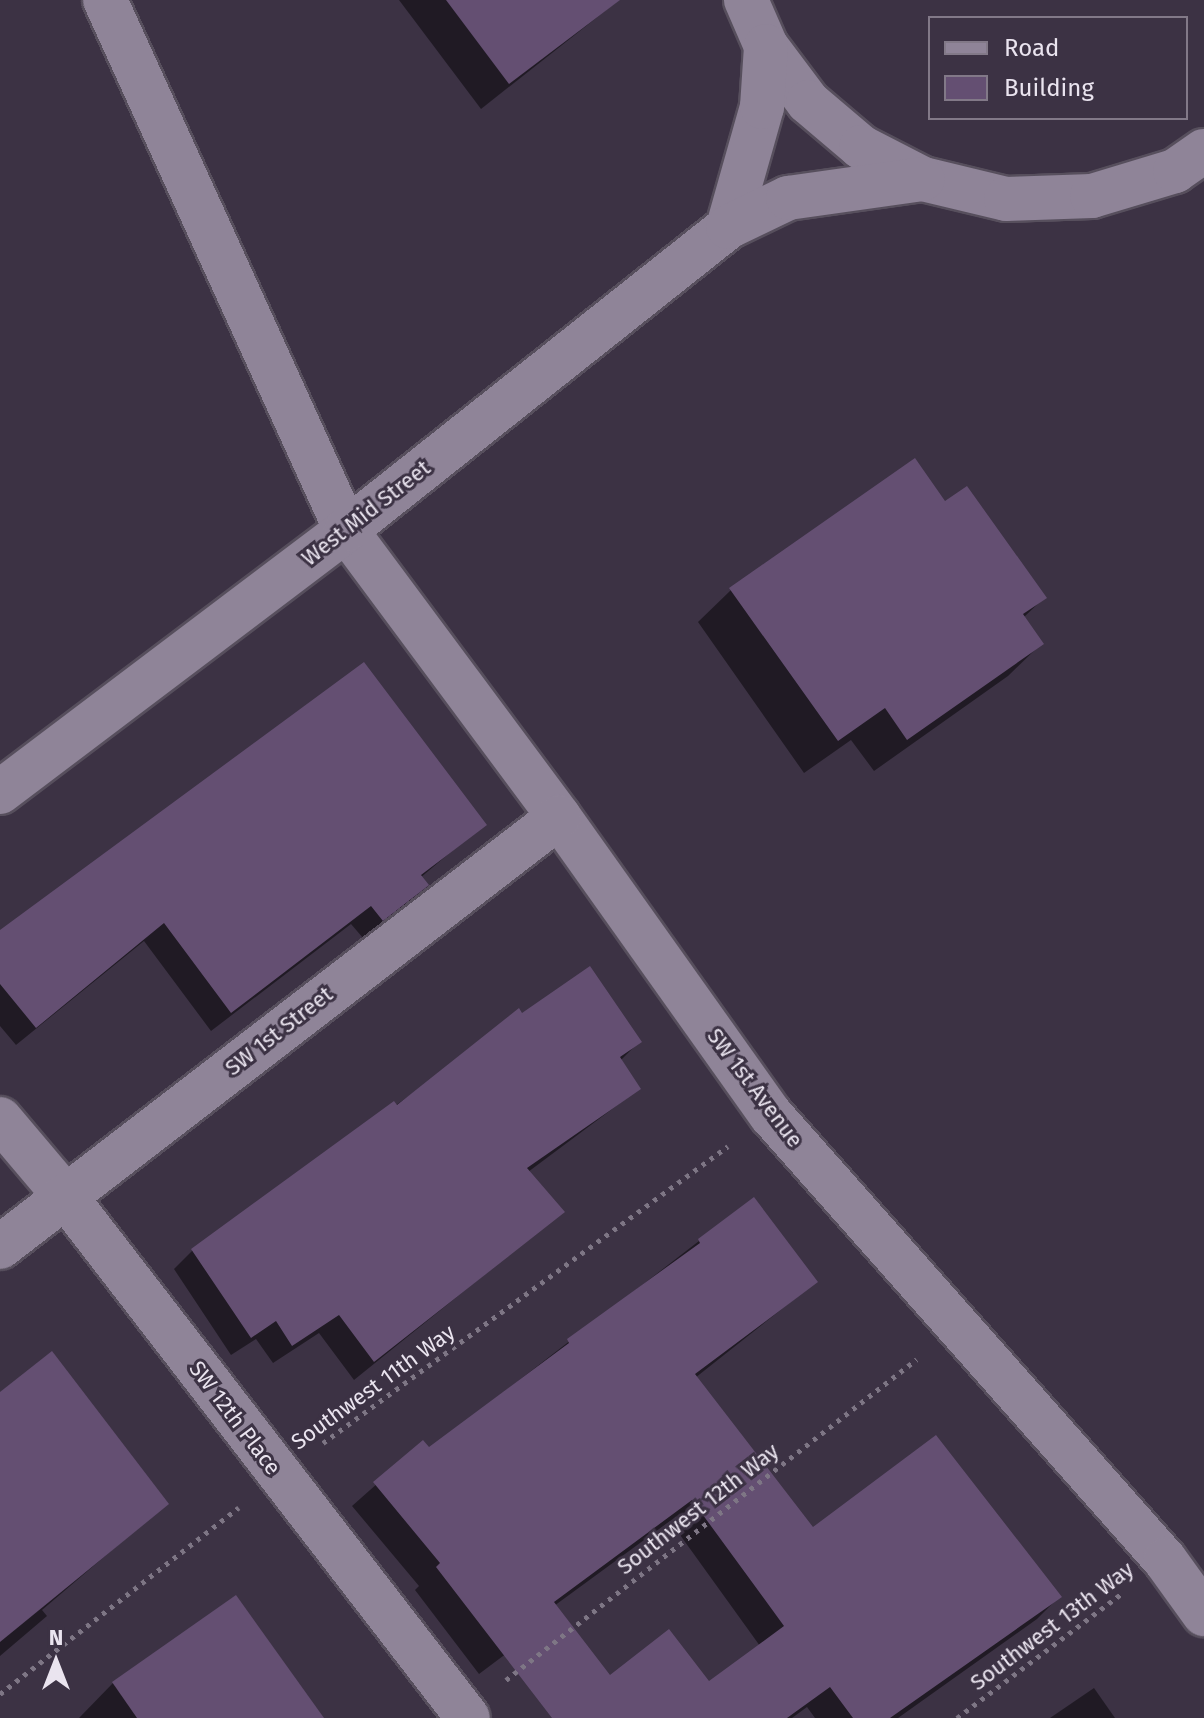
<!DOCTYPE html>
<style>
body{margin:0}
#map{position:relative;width:1204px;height:1718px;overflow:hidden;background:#3c3244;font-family:"Fira Sans",sans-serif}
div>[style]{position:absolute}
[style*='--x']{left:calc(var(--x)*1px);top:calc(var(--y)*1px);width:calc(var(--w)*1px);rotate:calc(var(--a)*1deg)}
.shadow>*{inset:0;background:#0007}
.building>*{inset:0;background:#644f72}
.path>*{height:5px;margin-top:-2.5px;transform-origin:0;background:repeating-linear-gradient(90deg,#7e7685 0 4px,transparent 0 10px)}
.roads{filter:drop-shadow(2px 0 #574f5d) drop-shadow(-2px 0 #574f5d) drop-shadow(0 2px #574f5d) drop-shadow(0 -2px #574f5d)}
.minor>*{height:44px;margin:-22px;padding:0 22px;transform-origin:22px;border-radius:22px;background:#8f8498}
span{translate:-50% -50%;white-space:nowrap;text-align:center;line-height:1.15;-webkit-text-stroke:6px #3c3244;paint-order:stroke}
.street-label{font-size:22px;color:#eae4ef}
.legend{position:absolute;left:928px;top:16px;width:260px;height:104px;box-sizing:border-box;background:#3c3244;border:2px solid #827988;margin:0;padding:10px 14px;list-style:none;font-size:24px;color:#eae4ef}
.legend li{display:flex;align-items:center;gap:16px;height:40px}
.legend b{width:40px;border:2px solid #827988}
.north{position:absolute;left:16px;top:1622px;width:80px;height:80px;-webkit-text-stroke:6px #3c3244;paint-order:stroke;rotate:0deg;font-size:22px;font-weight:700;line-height:32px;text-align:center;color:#eae4ef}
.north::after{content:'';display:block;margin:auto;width:28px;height:36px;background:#eae4ef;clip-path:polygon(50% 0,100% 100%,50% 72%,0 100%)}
</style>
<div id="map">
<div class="shadow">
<i style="clip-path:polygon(399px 0,619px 0,481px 109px)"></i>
<i style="clip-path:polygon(944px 504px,1044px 598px,1023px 618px,1041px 644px,1008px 676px,874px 771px,851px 740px,804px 773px,698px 622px,731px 590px)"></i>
<i style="clip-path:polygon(484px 824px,420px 878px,426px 885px,407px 904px,363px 938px,351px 924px,211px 1031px,144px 941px,16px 1045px,0 1026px,0 934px)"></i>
<i style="clip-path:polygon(521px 1016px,640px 1041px,620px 1061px,639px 1089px,528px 1172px,562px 1212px,354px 1380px,319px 1333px,273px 1363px,256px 1339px,231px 1355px,174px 1269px,193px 1250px)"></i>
<i style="clip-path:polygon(699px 1241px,816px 1282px,695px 1378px,813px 1530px,1059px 1597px,1037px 1619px,898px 1718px,815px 1718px,807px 1707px,792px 1718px,558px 1718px,709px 1684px,760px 1646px,670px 1521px,554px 1606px,535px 1632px,479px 1674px,415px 1590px,419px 1586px,352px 1506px,423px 1443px,429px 1450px)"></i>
<i style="clip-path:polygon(0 1395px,166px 1504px,42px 1610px,47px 1616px,0 1656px)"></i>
<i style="clip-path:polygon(113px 1683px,321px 1718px,79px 1718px)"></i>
<i style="clip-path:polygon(1094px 1688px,1115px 1718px,1050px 1718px)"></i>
</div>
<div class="building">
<i style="clip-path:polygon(446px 0,620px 0,509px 84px)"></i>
<i style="clip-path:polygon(915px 458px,945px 501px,967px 486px,1047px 598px,1023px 614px,1044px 644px,907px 740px,885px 708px,838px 741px,729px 588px)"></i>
<i style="clip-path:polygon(364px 662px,487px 825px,421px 875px,429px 885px,383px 921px,371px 906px,231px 1013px,164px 923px,36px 1028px,0 984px,0 930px)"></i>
<i style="clip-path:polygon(590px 966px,642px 1042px,620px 1057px,641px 1089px,527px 1168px,565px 1212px,374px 1362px,339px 1315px,292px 1346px,276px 1321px,251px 1338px,191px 1249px,394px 1101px,397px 1105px,519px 1008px,522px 1013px)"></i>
<i style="clip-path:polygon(evenodd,754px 1197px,818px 1282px,695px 1374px,813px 1527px,936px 1435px,1062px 1597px,890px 1718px,853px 1718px,830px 1687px,787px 1718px,552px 1718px,436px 1567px,440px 1563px,373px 1482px,423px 1440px,429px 1447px,569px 1343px,567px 1339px,700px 1243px,698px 1239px,754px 1197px,692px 1500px,784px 1626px,709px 1681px,669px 1629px,610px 1675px,554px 1602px,692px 1500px)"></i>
<i style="clip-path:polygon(52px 1351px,169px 1504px,0 1642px,0 1392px)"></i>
<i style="clip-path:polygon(236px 1595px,324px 1718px,137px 1718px,112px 1682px)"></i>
</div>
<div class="path">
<i style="--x:323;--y:1443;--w:502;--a:-36.25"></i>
<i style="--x:506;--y:1680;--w:521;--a:-37.99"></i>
<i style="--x:0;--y:1694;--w:303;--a:-38"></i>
<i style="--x:957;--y:1718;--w:207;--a:-37.1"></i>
</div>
<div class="roads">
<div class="minor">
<i style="--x:105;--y:0;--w:582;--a:65.55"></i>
<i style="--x:346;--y:530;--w:357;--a:53.4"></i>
<i style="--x:559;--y:817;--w:366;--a:54.6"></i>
<i style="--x:771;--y:1115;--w:594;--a:48.48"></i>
<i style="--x:1165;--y:1560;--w:67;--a:54.2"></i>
<i style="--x:746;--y:0;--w:50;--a:66.5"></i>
<i style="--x:766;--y:46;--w:70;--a:53.1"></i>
<i style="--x:808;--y:102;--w:70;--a:40.3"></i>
<i style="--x:861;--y:147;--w:70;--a:27.3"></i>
<i style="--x:923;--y:179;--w:85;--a:13.5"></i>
<i style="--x:1006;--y:199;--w:86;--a:-2"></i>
<i style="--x:1092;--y:196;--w:87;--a:-16.8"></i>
<i style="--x:1175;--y:171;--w:35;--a:-35"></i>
<i style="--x:728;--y:227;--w:125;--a:-74.2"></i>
<i style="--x:762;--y:107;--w:61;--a:-86.2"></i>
<i style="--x:0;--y:792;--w:434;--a:-37.1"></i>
<i style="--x:346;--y:530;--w:488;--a:-38.4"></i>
<i style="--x:728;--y:227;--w:67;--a:-25.8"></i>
<i style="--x:788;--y:198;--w:136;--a:-8"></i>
<i style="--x:0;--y:1119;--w:101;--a:49.8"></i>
<i style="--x:65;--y:1196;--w:659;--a:52.33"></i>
<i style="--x:0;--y:1247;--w:705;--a:-37.57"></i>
</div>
</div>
<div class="street-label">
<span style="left:366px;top:513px;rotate:-38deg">West Mid Street</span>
<span style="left:279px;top:1031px;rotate:-38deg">SW 1st Street</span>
<span style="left:755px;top:1088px;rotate:53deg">SW 1st Avenue</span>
<span style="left:373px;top:1387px;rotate:-36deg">Southwest 11th Way</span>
<span style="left:235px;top:1418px;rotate:53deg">SW 12th Place</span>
<span style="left:698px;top:1509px;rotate:-38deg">Southwest 12th Way</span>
<span style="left:1052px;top:1626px;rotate:-37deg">Southwest 13th Way</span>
</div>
<ul class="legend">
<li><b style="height:10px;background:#8f8498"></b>Road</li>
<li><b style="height:22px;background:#644f72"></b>Building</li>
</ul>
<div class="north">N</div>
</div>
